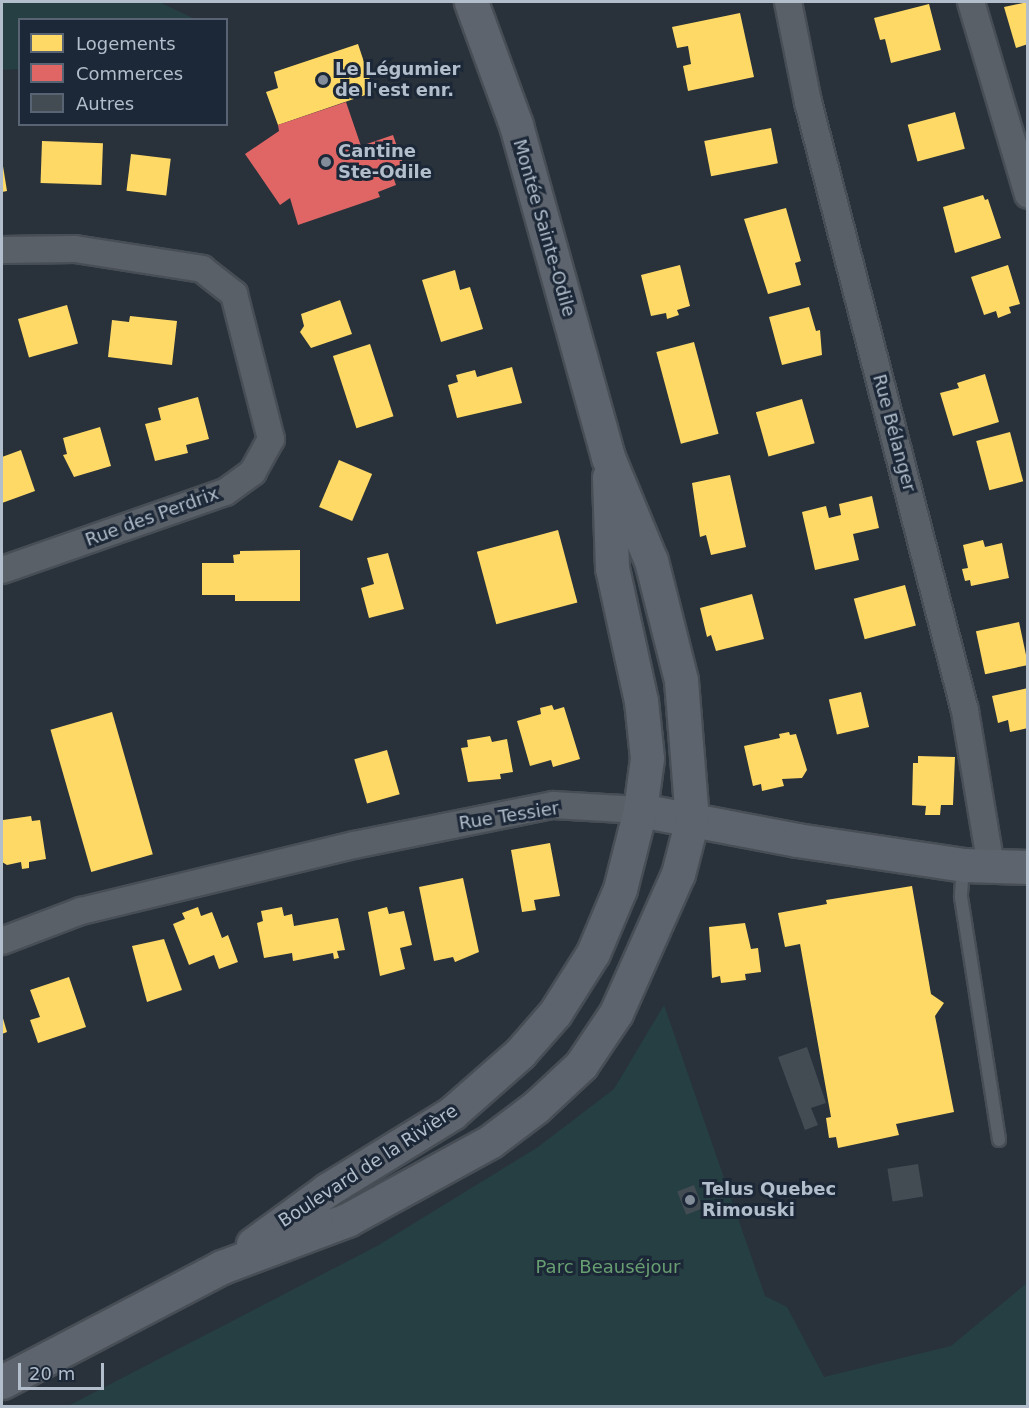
<!DOCTYPE html>
<meta charset="utf-8">
<style>
body{margin:0}
#map{position:relative;width:1029px;height:1408px;overflow:hidden;background:#29323b;font-family:"DejaVu Sans",sans-serif}
div>[style]{position:absolute}
[style*='--x']{left:calc(var(--x)*1px);top:calc(var(--y)*1px);width:calc(var(--w)*1px);rotate:calc(var(--a)*1deg)}
.green>*{inset:0;background:#253f42}
.homes>*{inset:0;background:#ffd966;transform-origin:0 0}
.shops>*{inset:0;background:#e06666}
.building>*{inset:0;background:#434b53;transform-origin:0 0}
.roads{filter:drop-shadow(2px 0 #484e55) drop-shadow(-2px 0 #484e55) drop-shadow(0 2px #484e55) drop-shadow(0 -2px #484e55)}
.lane>*{height:12px;margin:-6px;padding:0 6px;transform-origin:6px;border-radius:6px;background:#5a6068}
.street>*{height:26px;margin:-13px;padding:0 13px;transform-origin:13px;border-radius:13px;background:#5a6068}
.secondary>*{height:33px;margin:-16.5px;padding:0 16.5px;transform-origin:16.5px;border-radius:16.5px;background:#5e646d}
.dots>*{width:16px;height:16px;translate:-50% -50%;box-sizing:border-box;border:3px solid #1c2837;border-radius:50%}
span{translate:-50% -50%;white-space:nowrap;text-align:center;line-height:1.15;-webkit-text-stroke:6px #1c2837;paint-order:stroke}
.poi-label{font-size:18px;color:#b3becc;font-weight:700}
.left{translate:0 -50%;text-align:left}
.street-label{font-size:18px;color:#b3becc}
.park-label{font-size:18px;color:#689f71}
.frame{position:absolute;inset:0;border:3px solid #b3becc;pointer-events:none}
.legend{position:absolute;left:18px;top:18px;width:210px;height:108px;box-sizing:border-box;background:#1c2837;border:2px solid #586473;margin:0;padding:8px 10px;list-style:none;font-size:18px;color:#b3becc}
.legend li{display:flex;align-items:center;gap:12px;height:30px}
.legend b{width:30px;border:2px solid #586473}
.scale{position:absolute;left:18px;top:1363px;width:86px;height:27px;box-sizing:border-box;border:3px solid #b3becc;border-top:0;padding-left:8px;font-size:18px;line-height:21px;white-space:nowrap;color:#b3becc;-webkit-text-stroke:4px #1c2837;paint-order:stroke}
</style>
<div id="map">
<div class="green">
<i style="clip-path:polygon(2px 2px,159px 2px,195px 19px,20px 20px,19px 69px,2px 70px)"></i>
<i style="clip-path:polygon(664px 1005px,765px 1296px,787px 1307px,824px 1377px,951px 1346px,1027px 1283px,1027px 1406px,68px 1406px,377px 1246px,538px 1147px,614px 1089px)"></i>
</div>
<div class="homes">
<i style="clip-path:polygon(1028px 2px,1028px 44px,1016px 48px,1004px 7px)"></i>
<i style="clip-path:polygon(929px 4px,941px 50px,891px 63px,885px 39px,880px 40px,874px 18px)"></i>
<i style="clip-path:polygon(740px 13px,754px 77px,688px 91px,683px 66px,691px 64px,688px 46px,677px 48px,672px 27px)"></i>
<i style="clip-path:polygon(358px 44px,374px 92px,278px 125px,266px 92px,278px 88px,274px 72px)"></i>
<i style="left:955px;top:112px;width:38px;height:49px;rotate:75deg"></i>
<i style="left:771px;top:128px;width:36px;height:68px;rotate:79deg"></i>
<i style="left:42px;top:141px;width:61px;height:42px;rotate:2deg"></i>
<i style="left:131px;top:154px;width:40px;height:37px;rotate:7deg"></i>
<i style="clip-path:polygon(2px 160px,7px 191px,2px 192px)"></i>
<i style="clip-path:polygon(983px 195px,985px 200px,988px 199px,1001px 238px,955px 253px,943px 207px)"></i>
<i style="clip-path:polygon(786px 208px,801px 261px,795px 263px,801px 285px,768px 294px,744px 219px)"></i>
<i style="clip-path:polygon(680px 265px,690px 306px,677px 310px,679px 315px,667px 319px,666px 313px,651px 316px,641px 275px)"></i>
<i style="clip-path:polygon(1008px 265px,1020px 304px,1009px 307px,1011px 313px,998px 318px,996px 311px,984px 315px,971px 277px)"></i>
<i style="clip-path:polygon(455px 270px,460px 290px,470px 287px,483px 329px,441px 342px,422px 280px)"></i>
<i style="clip-path:polygon(340px 300px,352px 334px,311px 348px,300px 332px,304px 326px,301px 314px)"></i>
<i style="left:67px;top:305px;width:40px;height:51px;rotate:74deg"></i>
<i style="clip-path:polygon(809px 307px,816px 331px,820px 330px,822px 355px,782px 365px,769px 317px)"></i>
<i style="clip-path:polygon(130px 316px,177px 321px,172px 365px,108px 357px,112px 320px,129px 322px)"></i>
<i style="left:694px;top:342px;width:95px;height:39px;rotate:75deg"></i>
<i style="left:370px;top:344px;width:76px;height:39px;rotate:72deg"></i>
<i style="clip-path:polygon(512px 367px,522px 403px,457px 418px,448px 385px,458px 382px,456px 375px,475px 370px,477px 377px)"></i>
<i style="clip-path:polygon(985px 374px,999px 422px,953px 436px,940px 393px,959px 388px,957px 383px)"></i>
<i style="clip-path:polygon(198px 397px,209px 439px,186px 445px,188px 453px,155px 461px,145px 424px,161px 420px,158px 408px)"></i>
<i style="left:802px;top:399px;width:46px;height:48px;rotate:74deg"></i>
<i style="clip-path:polygon(100px 427px,111px 466px,74px 477px,63px 455px,67px 454px,63px 438px)"></i>
<i style="left:1010px;top:432px;width:51px;height:35px;rotate:75deg"></i>
<i style="clip-path:polygon(21px 450px,35px 491px,2px 503px,2px 457px)"></i>
<i style="left:339px;top:460px;width:36px;height:51px;rotate:23deg"></i>
<i style="clip-path:polygon(730px 475px,746px 547px,711px 555px,706px 535px,700px 537px,692px 483px)"></i>
<i style="clip-path:polygon(872px 496px,879px 528px,853px 534px,859px 560px,815px 570px,802px 512px,826px 506px,829px 518px,841px 515px,839px 504px)"></i>
<i style="left:558px;top:530px;width:75px;height:84px;rotate:75deg"></i>
<i style="clip-path:polygon(983px 540px,985px 547px,1002px 543px,1009px 578px,971px 586px,970px 580px,965px 581px,962px 569px,968px 568px,963px 545px)"></i>
<i style="clip-path:polygon(300px 550px,300px 601px,235px 601px,235px 595px,202px 595px,202px 563px,234px 563px,233px 555px,240px 554px,240px 551px)"></i>
<i style="clip-path:polygon(388px 553px,404px 609px,369px 618px,361px 588px,374px 584px,367px 558px)"></i>
<i style="left:905px;top:585px;width:42px;height:53px;rotate:75deg"></i>
<i style="clip-path:polygon(752px 594px,764px 639px,716px 651px,711px 635px,707px 637px,700px 608px)"></i>
<i style="left:1019px;top:622px;width:44px;height:44px;rotate:78deg"></i>
<i style="clip-path:polygon(1028px 688px,1028px 728px,1010px 732px,1008px 720px,998px 723px,992px 696px)"></i>
<i style="left:861px;top:692px;width:36px;height:33px;rotate:77deg"></i>
<i style="clip-path:polygon(552px 705px,554px 710px,564px 707px,580px 759px,553px 767px,551px 760px,530px 766px,517px 721px,541px 714px,540px 708px)"></i>
<i style="left:112px;top:712px;width:148px;height:64px;rotate:74deg"></i>
<i style="clip-path:polygon(789px 732px,790px 735px,796px 734px,805px 763px,807px 770px,802px 778px,782px 779px,784px 786px,762px 791px,761px 784px,753px 786px,744px 746px,780px 738px,779px 734px)"></i>
<i style="clip-path:polygon(490px 736px,492px 742px,507px 739px,513px 772px,500px 774px,501px 779px,468px 782px,461px 748px,468px 747px,467px 740px)"></i>
<i style="left:387px;top:750px;width:46px;height:34px;rotate:74deg"></i>
<i style="clip-path:polygon(918px 756px,955px 757px,953px 805px,941px 805px,940px 815px,925px 815px,926px 806px,912px 805px,913px 763px,918px 763px)"></i>
<i style="clip-path:polygon(31px 816px,32px 821px,40px 820px,46px 859px,29px 862px,29px 868px,22px 869px,21px 862px,7px 865px,2px 862px,3px 820px)"></i>
<i style="clip-path:polygon(550px 843px,560px 896px,534px 900px,536px 910px,522px 912px,511px 850px)"></i>
<i style="clip-path:polygon(463px 878px,479px 952px,455px 962px,453px 957px,434px 961px,419px 887px)"></i>
<i style="clip-path:polygon(912px 886px,931px 994px,944px 1003px,935px 1016px,954px 1112px,896px 1124px,899px 1135px,838px 1148px,836px 1137px,829px 1138px,826px 1118px,831px 1117px,800px 944px,785px 947px,778px 913px,827px 904px,826px 900px)"></i>
<i style="clip-path:polygon(198px 907px,201px 916px,212px 912px,222px 938px,228px 935px,238px 962px,219px 969px,214px 955px,189px 965px,173px 924px,185px 919px,182px 913px)"></i>
<i style="clip-path:polygon(282px 907px,284px 916px,292px 914px,294px 926px,338px 918px,345px 950px,337px 951px,339px 958px,334px 959px,333px 953px,293px 961px,292px 953px,264px 958px,257px 923px,263px 921px,261px 911px)"></i>
<i style="clip-path:polygon(387px 907px,389px 914px,404px 911px,412px 945px,400px 948px,405px 969px,380px 976px,368px 912px)"></i>
<i style="clip-path:polygon(745px 923px,751px 949px,758px 948px,761px 972px,745px 974px,746px 980px,721px 983px,720px 976px,712px 978px,709px 927px)"></i>
<i style="clip-path:polygon(164px 939px,182px 990px,147px 1002px,132px 946px)"></i>
<i style="clip-path:polygon(69px 977px,86px 1027px,38px 1043px,30px 1020px,40px 1017px,30px 990px)"></i>
<i style="clip-path:polygon(2px 1015px,7px 1032px,2px 1034px)"></i>
</div>
<div class="shops">
<i style="clip-path:polygon(346px 102px,361px 146px,393px 135px,405px 169px,392px 174px,396px 185px,378px 192px,380px 197px,298px 225px,290px 198px,280px 205px,245px 154px,279px 131px,278px 125px)"></i>
</div>
<div class="building">
<i style="clip-path:polygon(807px 1047px,826px 1103px,811px 1108px,818px 1125px,805px 1130px,778px 1057px)"></i>
<i style="left:918px;top:1164px;width:33px;height:31px;rotate:81deg"></i>
<i style="left:694px;top:1185px;width:25px;height:18px;rotate:69deg"></i>
</div>
<div class="roads">
<div class="lane">
<i style="--x:963;--y:866;--w:31;--a:94"></i>
<i style="--x:961;--y:897;--w:246;--a:81.1"></i>
</div>
<div class="street">
<i style="--x:788;--y:2;--w:102;--a:78.7"></i>
<i style="--x:808;--y:102;--w:629;--a:75.54"></i>
<i style="--x:965;--y:711;--w:158;--a:80.5"></i>
<i style="--x:971;--y:2;--w:201;--a:73.5"></i>
<i style="--x:2;--y:250;--w:73;--a:-0.8"></i>
<i style="--x:75;--y:249;--w:129;--a:8.9"></i>
<i style="--x:202;--y:269;--w:41;--a:38"></i>
<i style="--x:234;--y:294;--w:150;--a:75.7"></i>
<i style="--x:271;--y:439;--w:38;--a:119"></i>
<i style="--x:253;--y:472;--w:34;--a:144"></i>
<i style="--x:225;--y:492;--w:236;--a:160.7"></i>
<i style="--x:2;--y:941;--w:85;--a:-20.8"></i>
<i style="--x:81;--y:911;--w:281;--a:-13.6"></i>
<i style="--x:354;--y:845;--w:203;--a:-11.4"></i>
<i style="--x:553;--y:805;--w:87;--a:3.3"></i>
</div>
<div class="secondary">
<i style="--x:640;--y:810;--w:160;--a:10.8"></i>
<i style="--x:797;--y:840;--w:169;--a:8.5"></i>
<i style="--x:964;--y:865;--w:64;--a:1.8"></i>
<i style="--x:253;--y:1244;--w:92;--a:-36.1"></i>
<i style="--x:327;--y:1190;--w:147;--a:-31.6"></i>
<i style="--x:452;--y:1113;--w:91;--a:-41.4"></i>
<i style="--x:520;--y:1053;--w:53;--a:-48.8"></i>
<i style="--x:555;--y:1013;--w:71;--a:-57.7"></i>
<i style="--x:593;--y:953;--w:69;--a:-67.1"></i>
<i style="--x:620;--y:889;--w:81;--a:-75.8"></i>
<i style="--x:640;--y:810;--w:52;--a:-82.3"></i>
<i style="--x:647;--y:758;--w:57;--a:-96"></i>
<i style="--x:641;--y:701;--w:136;--a:-102.3"></i>
<i style="--x:612;--y:568;--w:91;--a:-91.9"></i>
<i style="--x:2;--y:1382;--w:248;--a:-27.6"></i>
<i style="--x:222;--y:1267;--w:134;--a:-20.6"></i>
<i style="--x:347;--y:1220;--w:164;--a:-28.7"></i>
<i style="--x:491;--y:1141;--w:56;--a:-37.1"></i>
<i style="--x:536;--y:1107;--w:62;--a:-43"></i>
<i style="--x:581;--y:1065;--w:63;--a:-56.1"></i>
<i style="--x:616;--y:1013;--w:152;--a:-66"></i>
<i style="--x:678;--y:874;--w:56;--a:-75.5"></i>
<i style="--x:692;--y:820;--w:140;--a:-94.5"></i>
<i style="--x:681;--y:680;--w:123;--a:-104.1"></i>
<i style="--x:651;--y:561;--w:113;--a:-112.5"></i>
<i style="--x:608;--y:457;--w:345;--a:-105.5"></i>
<i style="--x:516;--y:125;--w:131;--a:-110.1"></i>
</div>
</div>
<div class="dots">
<i style="left:323px;top:80px;background:#838d99"></i>
<i style="left:326px;top:162px;background:#838d99"></i>
<i style="left:690px;top:1200px;background:#838d99"></i>
</div>
<div class="poi-label">
<span class="left" style="left:335px;top:80px">Le Légumier<br>de l'est enr.</span>
<span class="left" style="left:338px;top:162px">Cantine<br>Ste-Odile</span>
<span class="left" style="left:702px;top:1200px">Telus Quebec<br>Rimouski</span>
</div>
<div class="street-label">
<span style="left:544px;top:228px;rotate:74deg">Montée Sainte-Odile</span>
<span style="left:894px;top:433px;rotate:75deg">Rue Bélanger</span>
<span style="left:152px;top:517px;rotate:-20deg">Rue des Perdrix</span>
<span style="left:509px;top:816px;rotate:-9deg">Rue Tessier</span>
<span style="left:368px;top:1166px;rotate:-33deg">Boulevard de la Rivière</span>
</div>
<div class="park-label">
<span style="left:608px;top:1267px">Parc Beauséjour</span>
</div>
<div class="frame"></div>
<ul class="legend">
<li><b style="height:16px;background:#ffd966"></b>Logements</li>
<li><b style="height:16px;background:#e06666"></b>Commerces</li>
<li><b style="height:16px;background:#434b53"></b>Autres</li>
</ul>
<div class="scale">20 m</div>
</div>
